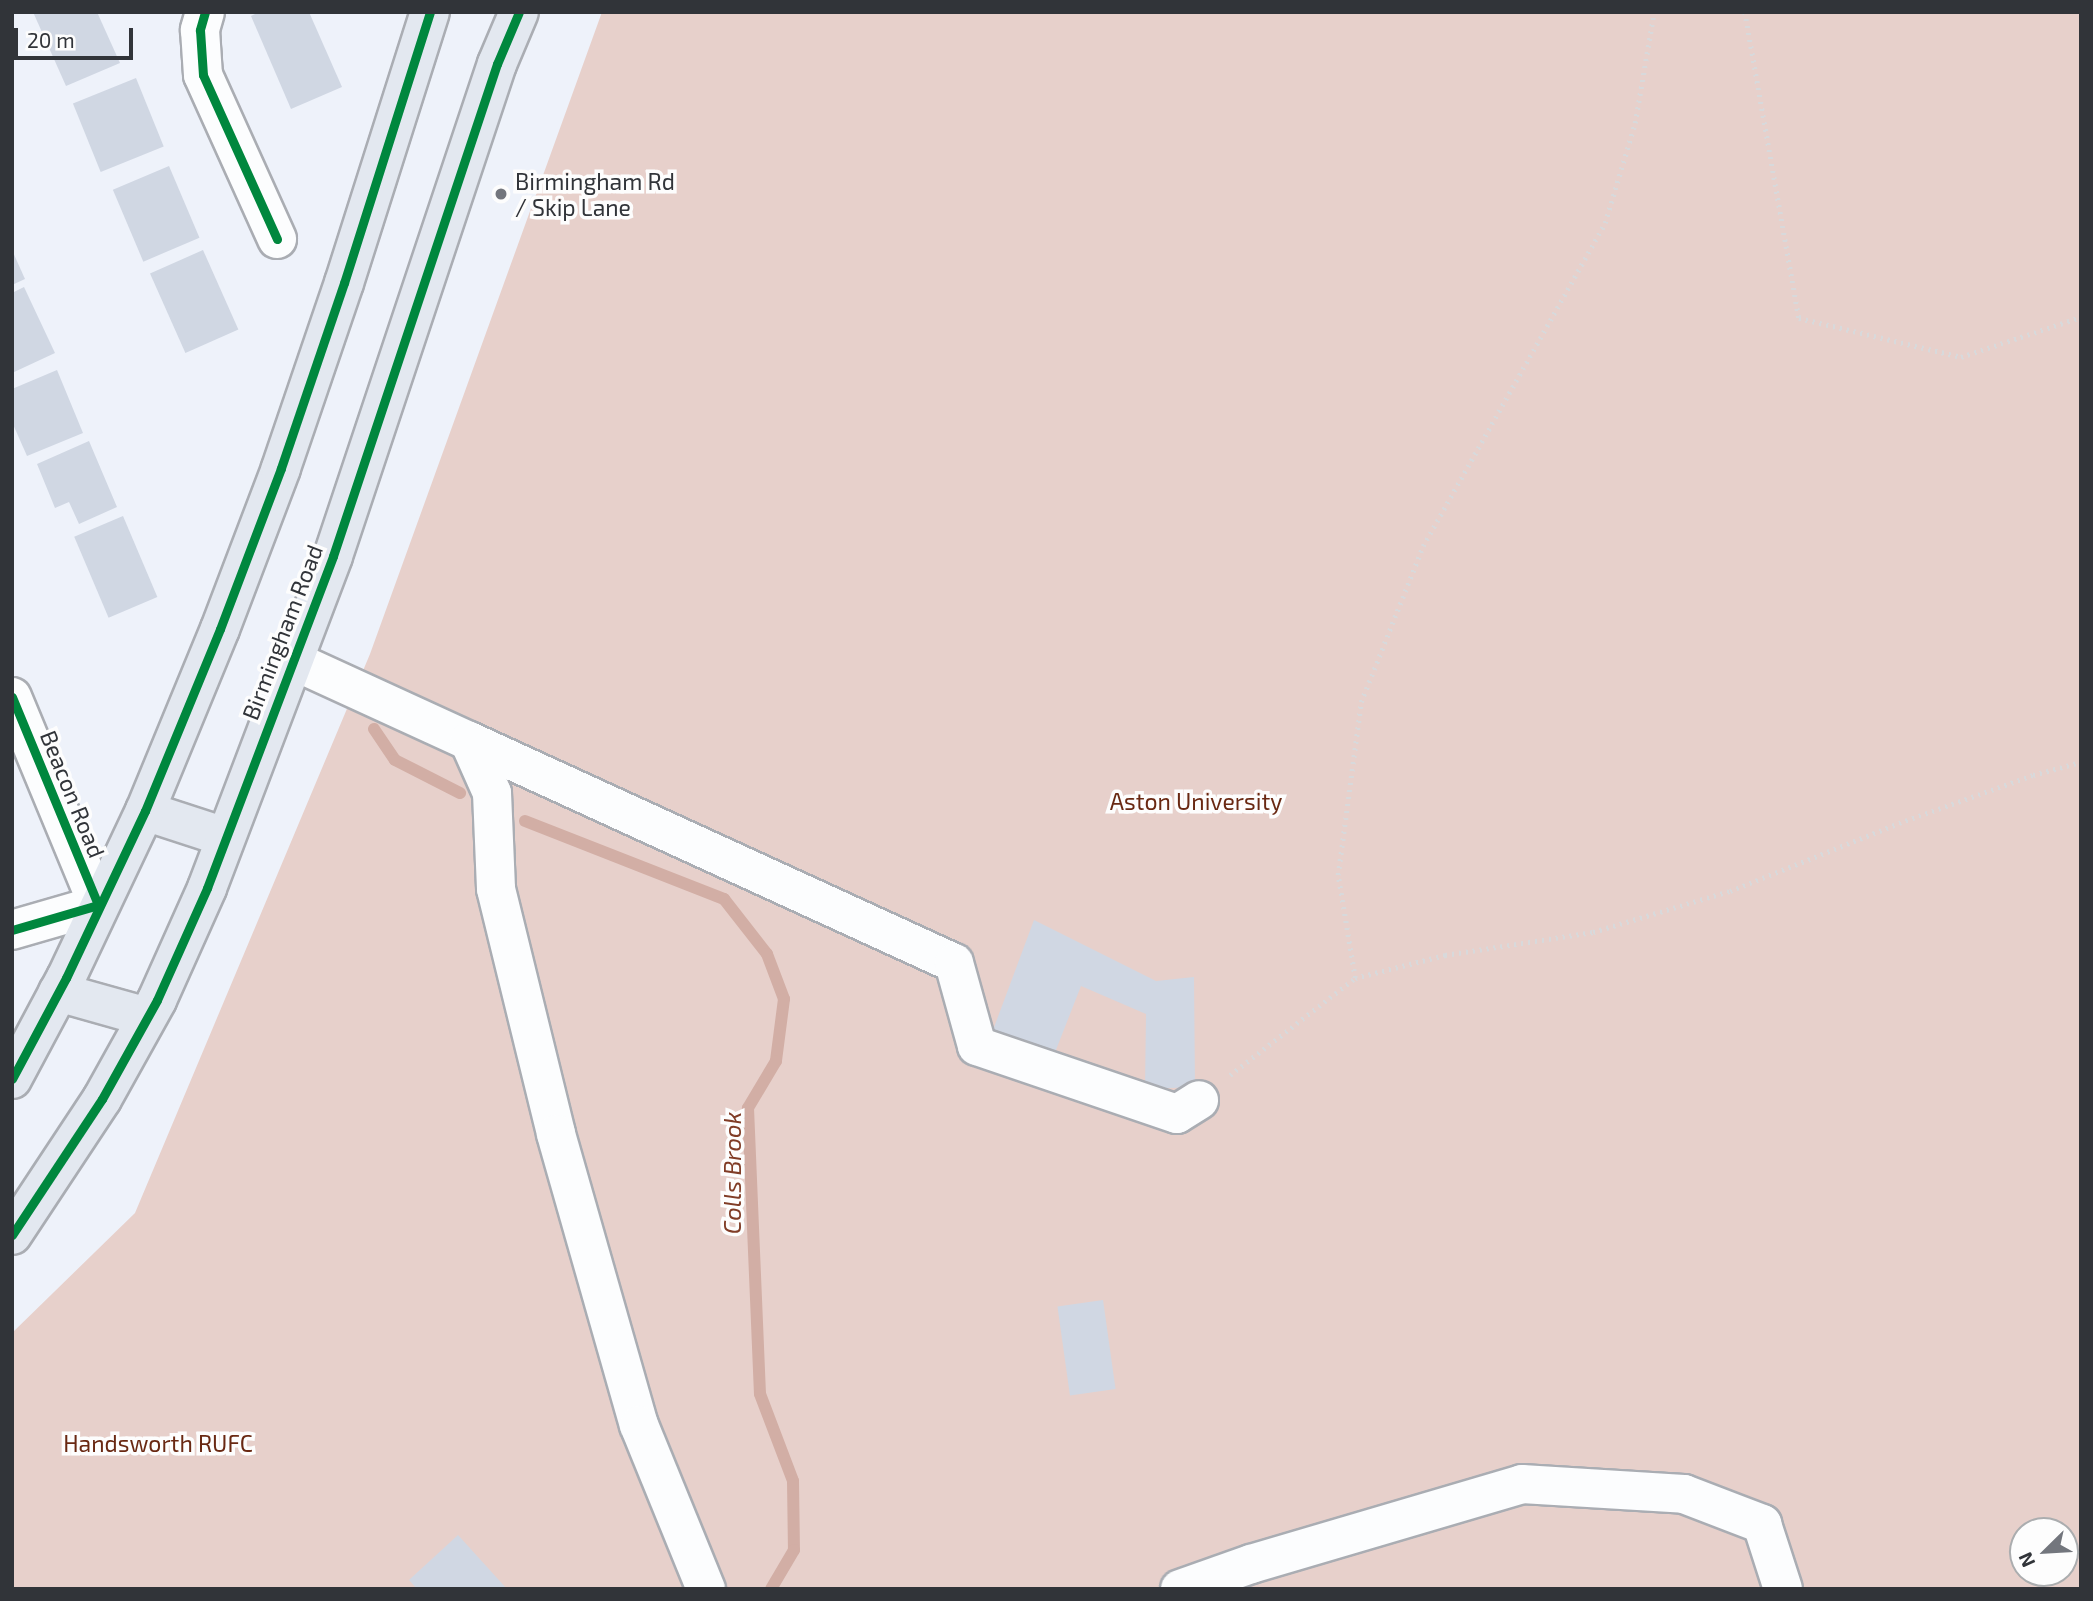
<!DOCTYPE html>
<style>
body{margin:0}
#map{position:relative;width:2093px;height:1601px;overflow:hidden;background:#eef2fa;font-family:"Exo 2",sans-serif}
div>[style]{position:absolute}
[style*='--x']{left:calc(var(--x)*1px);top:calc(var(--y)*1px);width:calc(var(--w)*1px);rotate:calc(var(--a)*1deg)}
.green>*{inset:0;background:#e7d0cb}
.stream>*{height:12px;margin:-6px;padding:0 6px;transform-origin:6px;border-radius:6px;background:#d2aea5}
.building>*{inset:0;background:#d0d7e3;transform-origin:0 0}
.path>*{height:4.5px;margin-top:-2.25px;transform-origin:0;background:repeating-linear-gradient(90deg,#d8d9db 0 2px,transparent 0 7px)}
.roads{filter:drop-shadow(2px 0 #aaadb3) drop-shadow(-2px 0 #aaadb3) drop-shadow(0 2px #aaadb3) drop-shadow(0 -2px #aaadb3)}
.minor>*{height:38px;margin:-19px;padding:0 19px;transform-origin:19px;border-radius:19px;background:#fcfdfe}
.highway>*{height:38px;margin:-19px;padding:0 19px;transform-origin:19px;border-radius:19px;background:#e3e8f0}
.cycleway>*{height:9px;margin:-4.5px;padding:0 4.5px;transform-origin:4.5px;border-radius:4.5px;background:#00873e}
.dots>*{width:19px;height:19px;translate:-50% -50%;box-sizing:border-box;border:4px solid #fdfdfd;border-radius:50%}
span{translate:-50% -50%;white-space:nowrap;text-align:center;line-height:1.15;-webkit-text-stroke:7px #fdfdfd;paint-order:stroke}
.poi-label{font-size:23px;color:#313439}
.left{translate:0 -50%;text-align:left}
.street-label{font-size:23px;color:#313439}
.park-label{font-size:23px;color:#692812}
.water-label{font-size:24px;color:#803c26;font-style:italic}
.frame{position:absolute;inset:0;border:14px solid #313439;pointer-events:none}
.north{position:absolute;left:2009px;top:1517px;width:70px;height:70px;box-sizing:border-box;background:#fdfdfd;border:2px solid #abadaf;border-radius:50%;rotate:246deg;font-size:19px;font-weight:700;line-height:28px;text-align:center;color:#313439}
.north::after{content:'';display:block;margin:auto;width:24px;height:32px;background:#73767d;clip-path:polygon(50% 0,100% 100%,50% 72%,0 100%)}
.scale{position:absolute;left:14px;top:28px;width:119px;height:32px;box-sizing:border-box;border:4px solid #313439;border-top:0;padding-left:9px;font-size:21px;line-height:24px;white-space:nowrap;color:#313439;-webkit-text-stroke:5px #fdfdfd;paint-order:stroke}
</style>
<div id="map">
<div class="green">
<i style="clip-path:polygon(evenodd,602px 12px,2081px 12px,2081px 1589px,12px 1589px,12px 1333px,135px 1213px,370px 654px,602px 12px,2023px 1531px,2065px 1531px,2065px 1573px,2023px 1573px,2023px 1531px)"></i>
</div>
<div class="stream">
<i style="--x:374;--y:729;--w:37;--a:56"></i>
<i style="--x:395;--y:760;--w:73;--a:26.9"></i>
<i style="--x:525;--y:821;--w:214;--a:21.4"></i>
<i style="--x:724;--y:899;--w:70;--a:52"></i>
<i style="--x:767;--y:954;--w:48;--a:69.3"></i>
<i style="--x:784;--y:999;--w:63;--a:97.4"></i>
<i style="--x:776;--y:1061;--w:55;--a:120.8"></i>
<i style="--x:748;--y:1108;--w:286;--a:87.6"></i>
<i style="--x:760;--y:1394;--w:93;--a:69.2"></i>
<i style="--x:793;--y:1481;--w:69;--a:89.2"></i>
<i style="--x:794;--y:1550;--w:45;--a:120.5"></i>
</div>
<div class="building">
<i style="clip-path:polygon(33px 12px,97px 12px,120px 63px,66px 86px)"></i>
<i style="clip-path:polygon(259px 12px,309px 12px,342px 87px,291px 109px,251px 16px)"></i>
<i style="left:136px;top:78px;width:74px;height:68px;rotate:68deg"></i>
<i style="left:169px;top:166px;width:78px;height:61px;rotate:67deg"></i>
<i style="clip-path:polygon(12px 250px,25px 279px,12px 285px)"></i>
<i style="left:203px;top:250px;width:87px;height:58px;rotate:66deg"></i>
<i style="clip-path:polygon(24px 287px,55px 353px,12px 373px,12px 293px)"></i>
<i style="clip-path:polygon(57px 370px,83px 433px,27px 456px,12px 422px,12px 389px)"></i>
<i style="clip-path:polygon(89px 441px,117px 507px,79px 524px,69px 502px,55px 508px,37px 464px)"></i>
<i style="left:123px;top:516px;width:88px;height:53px;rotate:67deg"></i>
<i style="clip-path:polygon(1034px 920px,1156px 981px,1194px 977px,1195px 1087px,1145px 1089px,1146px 1014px,1081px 986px,1054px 1055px,993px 1030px)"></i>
<i style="left:1103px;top:1300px;width:90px;height:46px;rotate:82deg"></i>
<i style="clip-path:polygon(458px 1535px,507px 1589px,417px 1589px,409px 1580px)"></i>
</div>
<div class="path">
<i style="--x:1745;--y:12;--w:311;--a:80"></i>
<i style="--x:1799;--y:318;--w:167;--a:13.5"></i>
<i style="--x:1961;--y:357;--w:126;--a:-18.4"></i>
<i style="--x:1355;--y:978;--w:104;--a:-99.4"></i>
<i style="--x:1338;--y:875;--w:175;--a:-82.4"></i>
<i style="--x:1361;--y:702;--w:168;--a:-68.3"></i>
<i style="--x:1423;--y:546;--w:371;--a:-60.6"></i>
<i style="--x:1605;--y:223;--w:104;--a:-73.3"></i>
<i style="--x:1635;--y:123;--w:113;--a:-80.3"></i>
<i style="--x:1230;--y:1075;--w:158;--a:-37.8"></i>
<i style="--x:1355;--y:978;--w:93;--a:-14.3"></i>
<i style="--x:1445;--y:955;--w:150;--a:-8.8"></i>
<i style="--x:1593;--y:932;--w:143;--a:-16.7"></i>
<i style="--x:1730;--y:891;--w:182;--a:-21.9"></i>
<i style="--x:1899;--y:823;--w:142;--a:-19.7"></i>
<i style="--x:2033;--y:775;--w:50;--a:-15.2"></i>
</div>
<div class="roads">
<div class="minor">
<i style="--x:205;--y:12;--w:19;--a:106"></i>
<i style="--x:200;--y:30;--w:45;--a:86.2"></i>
<i style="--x:203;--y:75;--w:180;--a:65.7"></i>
<i style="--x:292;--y:660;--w:195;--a:24.6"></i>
<i style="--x:469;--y:741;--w:57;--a:66.1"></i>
<i style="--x:492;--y:793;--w:96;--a:87.6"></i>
<i style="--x:496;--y:889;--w:252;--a:76.2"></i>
<i style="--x:556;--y:1134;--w:303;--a:74.1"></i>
<i style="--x:639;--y:1425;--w:177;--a:67.8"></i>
<i style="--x:12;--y:697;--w:225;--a:67.5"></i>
<i style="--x:98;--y:905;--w:90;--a:163.8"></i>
<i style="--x:469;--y:741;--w:533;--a:24.6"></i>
<i style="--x:954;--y:963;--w:86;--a:74.5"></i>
<i style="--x:977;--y:1046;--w:211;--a:18.8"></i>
<i style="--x:1177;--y:1114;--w:26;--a:-32"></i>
<i style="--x:1180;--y:1589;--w:75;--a:-19.4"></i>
<i style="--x:1251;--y:1564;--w:283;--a:-16.4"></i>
<i style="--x:1522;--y:1484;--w:162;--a:3.5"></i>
<i style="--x:1684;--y:1494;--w:84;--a:21"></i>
<i style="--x:1762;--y:1524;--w:68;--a:72.1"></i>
</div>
<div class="highway">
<i style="--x:145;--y:811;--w:84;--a:18"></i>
<i style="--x:58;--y:992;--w:92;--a:15.7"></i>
<i style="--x:12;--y:1079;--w:115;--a:-61.9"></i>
<i style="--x:66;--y:978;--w:185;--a:-64.7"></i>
<i style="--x:145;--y:811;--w:197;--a:-67.6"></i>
<i style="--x:220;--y:629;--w:172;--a:-69.2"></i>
<i style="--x:281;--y:468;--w:195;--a:-71.2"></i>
<i style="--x:344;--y:283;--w:284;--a:-72.4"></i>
<i style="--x:12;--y:1235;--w:163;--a:-56.5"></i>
<i style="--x:102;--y:1099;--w:113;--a:-60.9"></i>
<i style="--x:157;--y:1000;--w:123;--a:-65.9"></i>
<i style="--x:207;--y:888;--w:355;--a:-69.2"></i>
<i style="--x:333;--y:556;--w:519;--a:-71.57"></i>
<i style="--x:497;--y:64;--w:56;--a:-67.1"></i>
</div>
</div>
<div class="cycleway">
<i style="--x:205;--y:12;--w:19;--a:106"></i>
<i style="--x:200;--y:30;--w:45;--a:86.2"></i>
<i style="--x:203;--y:75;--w:180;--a:65.7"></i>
<i style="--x:12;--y:697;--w:225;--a:67.5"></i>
<i style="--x:12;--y:930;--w:90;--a:-16.2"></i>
<i style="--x:12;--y:1079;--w:115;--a:-61.9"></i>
<i style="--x:66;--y:978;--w:185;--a:-64.7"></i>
<i style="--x:145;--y:811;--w:197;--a:-67.6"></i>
<i style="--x:220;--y:629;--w:172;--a:-69.2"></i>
<i style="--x:281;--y:468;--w:195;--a:-71.2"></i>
<i style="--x:344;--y:283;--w:284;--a:-72.4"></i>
<i style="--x:12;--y:1235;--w:163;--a:-56.5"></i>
<i style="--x:102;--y:1099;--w:113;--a:-60.9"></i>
<i style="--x:157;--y:1000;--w:123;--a:-65.9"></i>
<i style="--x:207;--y:888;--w:355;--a:-69.2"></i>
<i style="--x:333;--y:556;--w:519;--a:-71.57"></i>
<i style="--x:497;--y:64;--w:56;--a:-67.1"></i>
</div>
<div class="dots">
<i style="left:501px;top:194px;background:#73767d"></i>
</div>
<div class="poi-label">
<span class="left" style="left:515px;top:194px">Birmingham Rd<br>/ Skip Lane</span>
</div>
<div class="street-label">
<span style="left:282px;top:632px;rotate:-69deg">Birmingham Road</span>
<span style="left:73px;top:794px;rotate:68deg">Beacon Road</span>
</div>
<div class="park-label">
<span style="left:1196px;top:801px">Aston University</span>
<span style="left:158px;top:1443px">Handsworth RUFC</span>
</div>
<div class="water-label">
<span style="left:732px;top:1173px;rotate:-90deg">Colls Brook</span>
</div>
<div class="frame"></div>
<div class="north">N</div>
<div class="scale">20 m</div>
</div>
